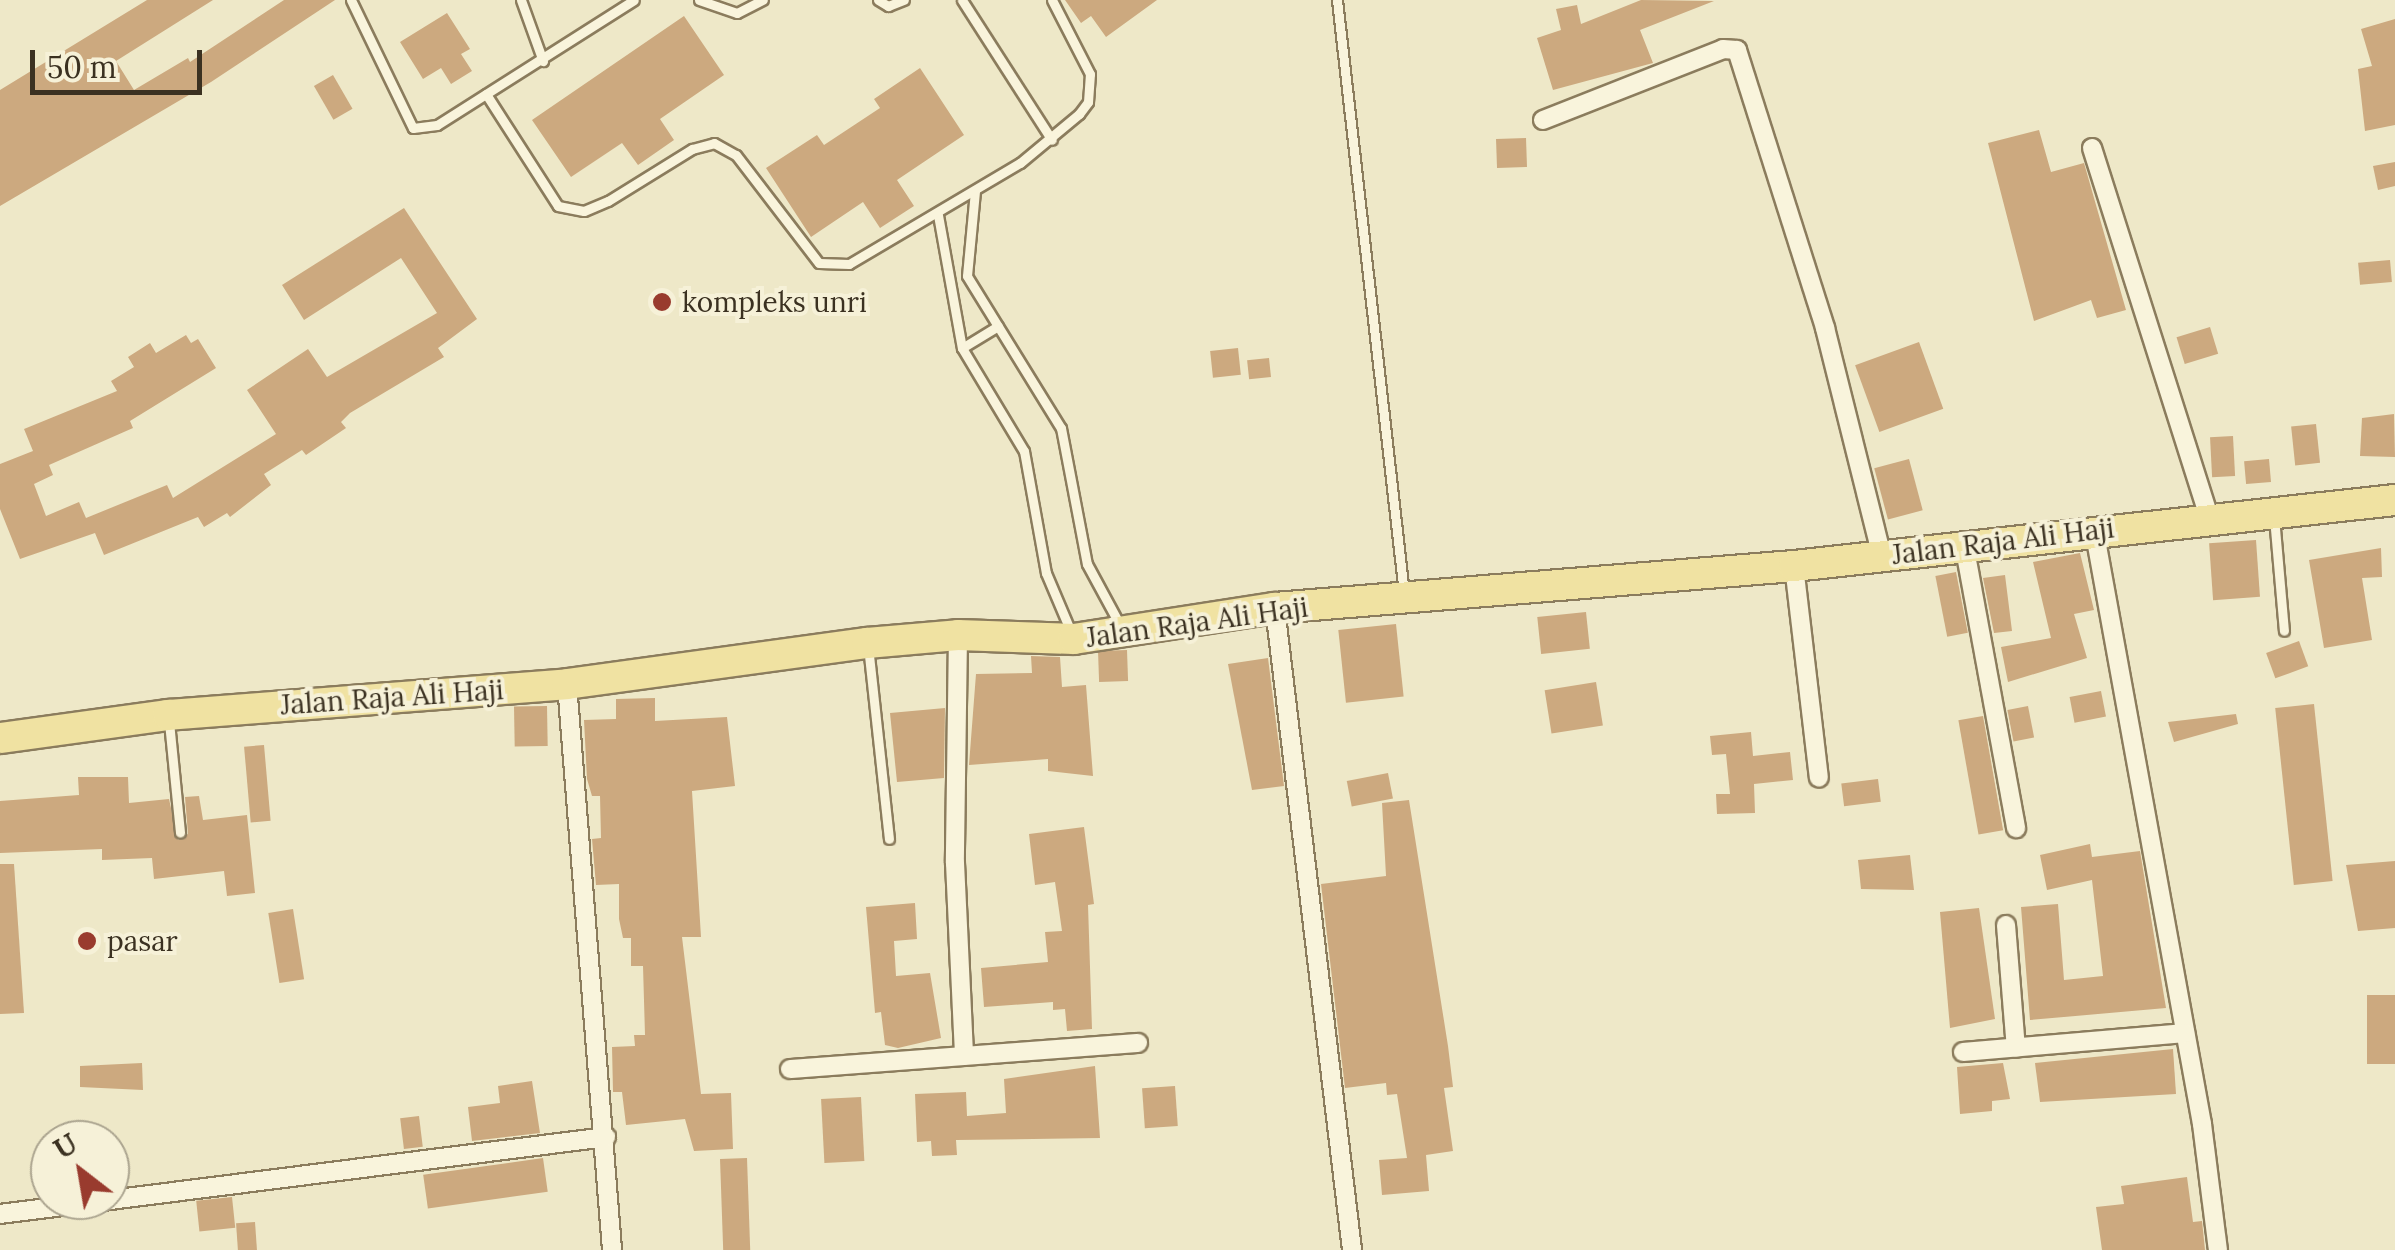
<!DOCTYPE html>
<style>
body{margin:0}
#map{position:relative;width:2395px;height:1250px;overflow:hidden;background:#eee8c8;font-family:Lora,serif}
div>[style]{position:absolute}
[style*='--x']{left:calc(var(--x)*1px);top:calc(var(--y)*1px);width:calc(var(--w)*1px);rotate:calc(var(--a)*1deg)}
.building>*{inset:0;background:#cca97f;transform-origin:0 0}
.roads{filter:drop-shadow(2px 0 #8b7c5d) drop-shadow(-2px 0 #8b7c5d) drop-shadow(0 2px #8b7c5d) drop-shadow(0 -2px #8b7c5d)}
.lane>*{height:9px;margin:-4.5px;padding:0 4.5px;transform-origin:4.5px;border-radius:4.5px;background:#f9f4dc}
.street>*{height:18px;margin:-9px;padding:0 9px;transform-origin:9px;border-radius:9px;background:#f9f4dc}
.primary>*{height:30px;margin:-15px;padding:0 15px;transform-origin:15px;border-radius:15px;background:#f0e2a2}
.dots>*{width:28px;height:28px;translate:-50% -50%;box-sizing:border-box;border:5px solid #f6f1d8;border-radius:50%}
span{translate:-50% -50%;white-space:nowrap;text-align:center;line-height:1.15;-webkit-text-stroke:8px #f6f1d8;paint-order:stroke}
.poi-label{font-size:28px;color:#3b3121}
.left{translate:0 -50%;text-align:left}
.street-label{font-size:28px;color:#3b3121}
.north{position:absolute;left:30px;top:1120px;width:100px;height:100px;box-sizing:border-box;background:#f6f1d8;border:2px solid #aba48f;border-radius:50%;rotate:329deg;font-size:28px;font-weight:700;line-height:40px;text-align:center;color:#3b3121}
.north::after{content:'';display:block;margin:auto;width:35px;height:45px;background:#993b2e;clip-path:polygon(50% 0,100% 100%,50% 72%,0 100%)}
.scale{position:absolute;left:30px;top:50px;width:172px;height:45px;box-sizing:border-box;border:5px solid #3b3121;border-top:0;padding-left:12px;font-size:30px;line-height:35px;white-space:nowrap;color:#3b3121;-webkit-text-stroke:8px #f6f1d8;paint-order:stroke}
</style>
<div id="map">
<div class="building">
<i style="clip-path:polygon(147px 0,213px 0,116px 61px,134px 90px,188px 58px,190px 62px,284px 0,335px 0,211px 82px,0 206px,0 90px)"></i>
<i style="clip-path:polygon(1065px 0,1157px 0,1106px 37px,1091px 16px,1081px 23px)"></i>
<i style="clip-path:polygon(1641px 0,1714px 1px,1640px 30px,1653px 63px,1553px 90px,1537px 38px,1561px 30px,1556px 9px,1577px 5px,1581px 24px)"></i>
<i style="clip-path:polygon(447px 13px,470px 49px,461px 54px,472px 71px,451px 84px,441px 68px,423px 79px,400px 42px)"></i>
<i style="clip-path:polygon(684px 16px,724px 75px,660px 119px,674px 140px,638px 165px,622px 143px,571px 177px,532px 120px)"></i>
<i style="clip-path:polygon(2395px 19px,2395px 125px,2365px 131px,2358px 69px,2372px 66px,2361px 29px)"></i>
<i style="clip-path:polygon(920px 68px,964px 135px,897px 180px,914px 206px,880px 228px,863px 202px,811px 237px,766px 168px,817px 135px,824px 145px,880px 108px,874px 99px)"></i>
<i style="left:333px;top:75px;width:39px;height:22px;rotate:60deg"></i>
<i style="clip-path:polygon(2039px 130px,2051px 172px,2084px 163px,2126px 310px,2097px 318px,2091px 300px,2034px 321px,1988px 143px)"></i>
<i style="left:1526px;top:138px;width:29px;height:30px;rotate:88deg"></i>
<i style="clip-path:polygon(2395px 162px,2395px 186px,2378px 190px,2373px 166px)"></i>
<i style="clip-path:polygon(404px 208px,477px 319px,438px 348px,444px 357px,350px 413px,341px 422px,346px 428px,306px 455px,302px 450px,264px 474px,271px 485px,230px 517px,227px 513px,204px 527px,198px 517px,104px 555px,95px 533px,20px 559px,0 509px,0 464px,33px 451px,24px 429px,117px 391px,111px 381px,134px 367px,128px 357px,150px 343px,156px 353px,186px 335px,191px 343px,198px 339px,216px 368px,130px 421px,133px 428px,49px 465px,53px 475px,34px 484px,46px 516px,79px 502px,86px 518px,167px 485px,173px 498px,276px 434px,247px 390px,308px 349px,327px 377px,437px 313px,401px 258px,304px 320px,282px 285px)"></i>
<i style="left:2390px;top:260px;width:22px;height:32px;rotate:85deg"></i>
<i style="left:2210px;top:327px;width:28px;height:35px;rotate:73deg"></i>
<i style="left:1919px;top:342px;width:71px;height:68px;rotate:70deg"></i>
<i style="left:1238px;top:348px;width:27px;height:28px;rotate:84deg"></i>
<i style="left:1269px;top:358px;width:19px;height:22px;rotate:84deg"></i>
<i style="clip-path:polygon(2394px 414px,2395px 457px,2360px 456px,2362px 418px)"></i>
<i style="left:2316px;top:424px;width:39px;height:25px;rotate:84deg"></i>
<i style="left:2233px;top:436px;width:40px;height:23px;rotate:87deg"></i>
<i style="left:1909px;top:459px;width:53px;height:36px;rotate:75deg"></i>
<i style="left:2269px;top:459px;width:23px;height:25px;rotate:85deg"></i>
<i style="left:2256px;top:540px;width:57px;height:47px;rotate:86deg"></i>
<i style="clip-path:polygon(2381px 548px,2382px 577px,2362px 578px,2372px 640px,2324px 648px,2309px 560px)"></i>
<i style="clip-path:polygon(2080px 553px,2094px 610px,2074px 614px,2087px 658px,2008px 682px,2001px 647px,2051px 638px,2033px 562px)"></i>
<i style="left:1956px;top:572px;width:62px;height:21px;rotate:79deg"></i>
<i style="clip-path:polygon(2005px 575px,2012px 631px,1994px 633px,1983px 578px)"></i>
<i style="left:1586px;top:612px;width:37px;height:49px;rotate:84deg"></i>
<i style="left:1396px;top:624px;width:73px;height:58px;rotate:84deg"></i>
<i style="left:2299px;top:641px;width:27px;height:35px;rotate:70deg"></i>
<i style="left:1127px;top:650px;width:31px;height:29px;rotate:88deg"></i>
<i style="clip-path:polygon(1031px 656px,1060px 657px,1062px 687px,1086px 685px,1093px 776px,1048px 771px,1048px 759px,969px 765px,976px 674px,1032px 673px)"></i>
<i style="clip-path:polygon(1268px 658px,1284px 786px,1252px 790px,1228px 664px)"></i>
<i style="left:1596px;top:682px;width:44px;height:52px;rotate:81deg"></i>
<i style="left:2101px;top:691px;width:26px;height:32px;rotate:79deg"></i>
<i style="clip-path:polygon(655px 698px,655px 721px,727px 717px,735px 786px,692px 791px,701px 937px,682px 937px,701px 1094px,731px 1093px,733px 1149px,694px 1151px,685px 1119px,626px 1125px,622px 1092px,613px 1092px,612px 1047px,635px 1046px,634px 1035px,645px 1035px,643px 966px,631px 966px,631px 938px,623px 938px,619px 919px,619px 884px,596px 885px,592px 839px,601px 838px,600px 796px,592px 796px,587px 779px,584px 720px,616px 719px,616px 699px)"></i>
<i style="left:2314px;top:704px;width:178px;height:39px;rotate:84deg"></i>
<i style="left:547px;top:706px;width:40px;height:33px;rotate:89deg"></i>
<i style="left:2028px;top:706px;width:32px;height:21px;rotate:79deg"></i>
<i style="clip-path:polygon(945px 708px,944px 778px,897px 782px,890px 713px)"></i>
<i style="clip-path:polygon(2236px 714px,2238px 724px,2174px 742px,2168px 722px)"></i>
<i style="left:1983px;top:716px;width:116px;height:25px;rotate:80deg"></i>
<i style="clip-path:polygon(1751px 732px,1753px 756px,1790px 752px,1793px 780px,1754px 784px,1755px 813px,1717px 814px,1716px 794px,1730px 794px,1726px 754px,1712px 755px,1710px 736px)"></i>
<i style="left:264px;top:745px;width:76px;height:20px;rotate:85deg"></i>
<i style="left:1388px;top:773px;width:26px;height:42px;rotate:79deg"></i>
<i style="clip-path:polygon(78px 777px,128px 777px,129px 803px,169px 799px,178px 840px,188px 834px,185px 797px,199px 796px,203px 820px,247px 815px,255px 893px,227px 896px,224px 871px,154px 879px,152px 858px,102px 860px,102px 849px,0 853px,0 801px,79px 795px)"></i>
<i style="left:1878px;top:779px;width:23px;height:37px;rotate:83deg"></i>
<i style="clip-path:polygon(1409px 800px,1448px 1046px,1453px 1087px,1444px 1088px,1453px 1151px,1426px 1155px,1429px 1191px,1382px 1195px,1379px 1160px,1407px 1158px,1397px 1094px,1387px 1095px,1386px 1083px,1345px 1088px,1321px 884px,1386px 876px,1382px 803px)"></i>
<i style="clip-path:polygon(1084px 827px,1094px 904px,1088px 905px,1092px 1029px,1067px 1031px,1065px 1009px,1053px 1010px,1053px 1002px,984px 1007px,981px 968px,1048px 962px,1045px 932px,1062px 931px,1055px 882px,1035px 885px,1029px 834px)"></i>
<i style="clip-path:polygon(2090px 844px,2092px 857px,2140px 851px,2166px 1008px,2030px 1020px,2021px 907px,2058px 904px,2064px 980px,2103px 976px,2092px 880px,2047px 890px,2040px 855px)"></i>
<i style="clip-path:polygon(1910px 855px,1914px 890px,1861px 889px,1858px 860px)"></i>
<i style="clip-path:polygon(2395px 861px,2395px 928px,2358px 931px,2346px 865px)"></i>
<i style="clip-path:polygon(0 864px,14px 864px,24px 1013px,0 1014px)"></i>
<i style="clip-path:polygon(915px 903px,917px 939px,894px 941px,896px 976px,930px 973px,941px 1038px,898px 1048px,885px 1045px,881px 1012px,875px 1013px,866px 907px)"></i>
<i style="clip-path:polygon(1979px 908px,1995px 1019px,1950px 1028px,1940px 912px)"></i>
<i style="left:293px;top:909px;width:71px;height:25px;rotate:81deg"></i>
<i style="left:2395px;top:995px;width:69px;height:28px;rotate:90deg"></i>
<i style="clip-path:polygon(2173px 1049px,2176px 1094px,2040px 1102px,2035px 1063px)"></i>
<i style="clip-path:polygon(142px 1063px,143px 1090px,80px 1087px,80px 1066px)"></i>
<i style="clip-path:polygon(2003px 1063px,2010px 1099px,1992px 1101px,1992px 1111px,1960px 1114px,1957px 1067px)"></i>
<i style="clip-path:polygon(1095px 1066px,1100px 1138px,956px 1140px,957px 1155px,932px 1156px,931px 1141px,917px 1142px,915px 1094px,966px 1092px,967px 1116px,1006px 1113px,1004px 1079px)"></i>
<i style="clip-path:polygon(532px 1081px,540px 1133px,472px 1141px,468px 1107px,500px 1103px,498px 1086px)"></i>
<i style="left:1175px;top:1086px;width:40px;height:33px;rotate:86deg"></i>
<i style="left:861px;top:1097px;width:64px;height:40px;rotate:87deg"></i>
<i style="left:419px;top:1116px;width:31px;height:19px;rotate:83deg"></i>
<i style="left:543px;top:1158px;width:34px;height:121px;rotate:82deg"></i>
<i style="left:747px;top:1158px;width:92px;height:27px;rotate:88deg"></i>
<i style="clip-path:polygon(2187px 1177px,2193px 1222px,2202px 1221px,2205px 1250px,2102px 1250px,2096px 1207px,2124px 1204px,2121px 1186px)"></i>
<i style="left:232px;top:1197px;width:31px;height:36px;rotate:84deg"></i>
<i style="left:255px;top:1222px;width:28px;height:19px;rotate:86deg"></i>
</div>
<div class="roads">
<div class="lane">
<i style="--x:351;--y:0;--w:142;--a:64.2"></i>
<i style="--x:413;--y:128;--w:24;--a:-7"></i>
<i style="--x:437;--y:125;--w:233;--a:-32.4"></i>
<i style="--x:521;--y:0;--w:65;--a:70.2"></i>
<i style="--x:699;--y:0;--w:40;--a:18.9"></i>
<i style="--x:737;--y:13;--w:29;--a:-27"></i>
<i style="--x:878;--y:0;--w:12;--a:31"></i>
<i style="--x:888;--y:6;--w:17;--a:-21"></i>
<i style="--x:962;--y:0;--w:166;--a:57.3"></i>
<i style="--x:1337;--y:0;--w:598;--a:83.56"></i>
<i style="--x:486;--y:94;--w:133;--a:57.3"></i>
<i style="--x:558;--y:206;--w:26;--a:11"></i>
<i style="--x:584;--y:211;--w:26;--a:-23"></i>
<i style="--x:608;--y:201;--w:99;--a:-31.8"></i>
<i style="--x:692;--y:149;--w:23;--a:-15"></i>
<i style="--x:714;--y:143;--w:25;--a:29"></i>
<i style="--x:736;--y:155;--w:136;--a:52.5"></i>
<i style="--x:819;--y:263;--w:30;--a:2"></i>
<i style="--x:849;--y:264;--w:199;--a:-30.6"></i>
<i style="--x:1020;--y:163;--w:77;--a:-39.7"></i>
<i style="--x:1079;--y:114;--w:15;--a:-53"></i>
<i style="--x:1088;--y:102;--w:28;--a:-86"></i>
<i style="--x:1090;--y:74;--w:83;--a:-117.2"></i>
<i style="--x:975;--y:191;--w:85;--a:95.4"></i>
<i style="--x:967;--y:276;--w:179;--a:58.3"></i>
<i style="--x:1061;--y:428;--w:138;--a:79.2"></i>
<i style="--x:1087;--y:564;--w:69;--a:61.6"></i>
<i style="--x:938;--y:215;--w:135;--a:79.8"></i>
<i style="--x:962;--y:348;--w:120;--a:59"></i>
<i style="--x:1024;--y:451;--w:124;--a:79.8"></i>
<i style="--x:1046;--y:573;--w:64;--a:67"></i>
<i style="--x:962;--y:348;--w:42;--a:-31.4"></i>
<i style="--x:2274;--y:517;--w:114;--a:85"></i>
<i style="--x:868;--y:646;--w:194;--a:83.8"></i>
<i style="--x:169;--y:722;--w:111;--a:84.3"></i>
</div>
<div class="street">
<i style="--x:1543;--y:120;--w:193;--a:-21.5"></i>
<i style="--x:1723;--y:49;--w:14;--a:4"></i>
<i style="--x:1737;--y:50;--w:292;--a:72.4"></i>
<i style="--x:1825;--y:328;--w:235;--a:76"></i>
<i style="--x:2092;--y:148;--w:391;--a:72.4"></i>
<i style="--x:2094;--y:529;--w:605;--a:79.71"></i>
<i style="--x:2202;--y:1124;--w:127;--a:82.8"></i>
<i style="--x:1964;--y:544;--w:289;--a:79.6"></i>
<i style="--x:1794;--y:566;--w:213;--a:83.3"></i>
<i style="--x:1275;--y:608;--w:647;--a:83.16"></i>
<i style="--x:958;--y:635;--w:228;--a:90.8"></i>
<i style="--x:955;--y:863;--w:193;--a:87.3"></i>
<i style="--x:567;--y:684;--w:568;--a:85.45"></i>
<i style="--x:2006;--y:925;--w:123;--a:85.4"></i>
<i style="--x:1963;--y:1052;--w:223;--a:-4.9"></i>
<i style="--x:790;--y:1069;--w:349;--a:-4.3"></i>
<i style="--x:0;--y:1214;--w:611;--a:-7.24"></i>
</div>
<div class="primary">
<i style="--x:0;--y:738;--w:170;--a:-7.8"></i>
<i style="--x:168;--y:715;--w:400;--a:-4.4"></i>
<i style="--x:567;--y:684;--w:303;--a:-7.8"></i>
<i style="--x:867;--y:643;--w:91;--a:-5"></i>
<i style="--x:958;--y:635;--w:116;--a:2"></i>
<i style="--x:1074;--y:639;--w:203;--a:-8.8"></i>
<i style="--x:1275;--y:608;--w:521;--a:-4.63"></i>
<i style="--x:1794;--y:566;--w:605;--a:-6.27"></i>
</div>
</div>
<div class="dots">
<i style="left:662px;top:302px;background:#993b2e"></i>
<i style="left:87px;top:941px;background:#993b2e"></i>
</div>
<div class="poi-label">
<span class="left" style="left:682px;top:302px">kompleks unri</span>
<span class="left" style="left:107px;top:941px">pasar</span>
</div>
<div class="street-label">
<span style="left:2003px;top:541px;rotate:-7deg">Jalan Raja Ali Haji</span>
<span style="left:1197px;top:622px;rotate:-8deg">Jalan Raja Ali Haji</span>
<span style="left:392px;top:697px;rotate:-4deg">Jalan Raja Ali Haji</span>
</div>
<div class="north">U</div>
<div class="scale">50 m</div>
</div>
